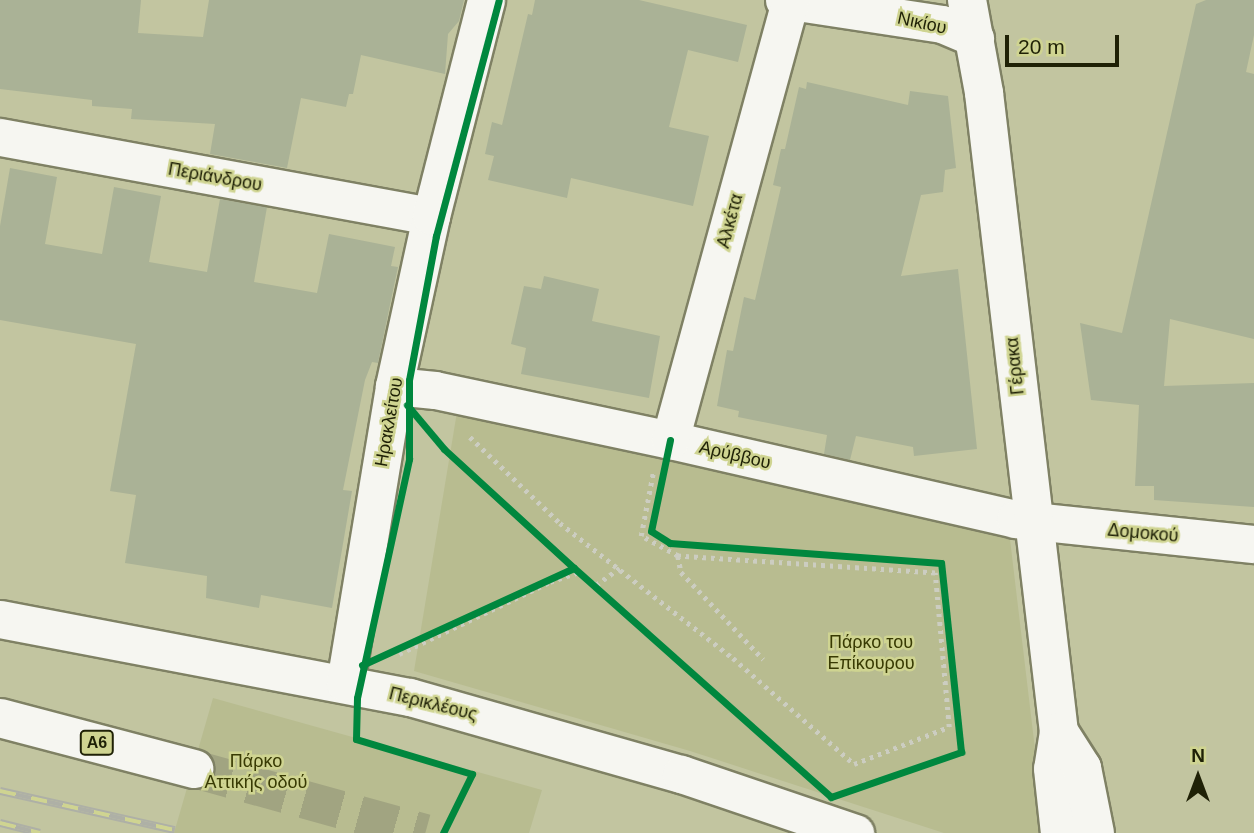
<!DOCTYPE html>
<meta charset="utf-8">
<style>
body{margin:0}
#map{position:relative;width:1254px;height:833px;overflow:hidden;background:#c2c5a0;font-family:Arial,sans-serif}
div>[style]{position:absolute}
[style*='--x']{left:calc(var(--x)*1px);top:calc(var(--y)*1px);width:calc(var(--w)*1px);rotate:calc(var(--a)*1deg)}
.green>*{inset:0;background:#b8bc90}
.building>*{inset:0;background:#aab296}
.motorway-tunnel>*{height:38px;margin-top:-19px;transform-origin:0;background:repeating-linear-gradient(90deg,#a1a481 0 38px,transparent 0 57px)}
.path>*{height:4.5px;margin-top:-2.25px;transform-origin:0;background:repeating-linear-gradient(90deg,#cccdc1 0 3.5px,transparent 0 8.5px)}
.roads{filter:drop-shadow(2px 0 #7f8164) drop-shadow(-2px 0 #7f8164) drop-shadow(0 2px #7f8164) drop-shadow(0 -2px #7f8164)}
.minor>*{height:37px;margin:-18.5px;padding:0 18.5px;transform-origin:18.5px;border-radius:18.5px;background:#f6f6f1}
.tertiary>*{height:38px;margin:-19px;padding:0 19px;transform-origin:19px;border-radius:19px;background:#f6f6f1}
.motorway>*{height:38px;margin:-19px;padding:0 19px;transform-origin:19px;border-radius:19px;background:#f6f6f1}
.rail>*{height:8px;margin-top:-4px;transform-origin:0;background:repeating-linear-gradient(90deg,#cfd491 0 16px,#aeb0a6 0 32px);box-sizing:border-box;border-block:2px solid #aeb0a6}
.cycleway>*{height:7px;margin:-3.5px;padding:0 3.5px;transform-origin:3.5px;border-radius:3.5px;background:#00873e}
span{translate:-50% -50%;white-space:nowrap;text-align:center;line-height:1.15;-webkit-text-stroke:5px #cfd491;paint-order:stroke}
.shield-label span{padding:2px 5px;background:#cfd491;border:2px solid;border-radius:5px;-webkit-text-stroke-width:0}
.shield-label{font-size:16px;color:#1f2106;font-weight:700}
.street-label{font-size:18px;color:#1f2106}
.park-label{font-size:18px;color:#383a03}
.north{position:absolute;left:1163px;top:742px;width:70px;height:70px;-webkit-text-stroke:5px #cfd491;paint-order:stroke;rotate:0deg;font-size:19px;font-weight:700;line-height:28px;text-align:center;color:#1f2106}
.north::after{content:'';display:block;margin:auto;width:24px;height:32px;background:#1f2106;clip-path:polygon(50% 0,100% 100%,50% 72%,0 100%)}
.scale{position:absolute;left:1005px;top:35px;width:114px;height:32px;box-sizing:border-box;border:4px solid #1f2106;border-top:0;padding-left:9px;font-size:21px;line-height:24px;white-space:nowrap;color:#1f2106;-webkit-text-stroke:5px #cfd491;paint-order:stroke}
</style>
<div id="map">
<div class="green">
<i style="clip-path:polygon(457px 412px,1009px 531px,1045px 833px,944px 833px,690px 751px,414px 671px)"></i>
<i style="clip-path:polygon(213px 698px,542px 790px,529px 833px,174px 833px)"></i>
</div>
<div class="building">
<i style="clip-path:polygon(0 0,141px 0,138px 33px,203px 37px,209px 0,464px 0,459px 21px,448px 34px,445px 74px,361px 55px,353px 94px,349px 94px,346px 107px,301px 98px,287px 168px,210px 154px,215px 124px,131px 119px,132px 109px,92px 106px,92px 100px,0 89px)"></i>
<i style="clip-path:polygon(535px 0,639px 0,747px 25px,738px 62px,688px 50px,669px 127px,709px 136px,693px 206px,571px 178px,567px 198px,488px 180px,494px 156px,485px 154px,492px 122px,502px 125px,528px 14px,532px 15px)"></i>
<i style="clip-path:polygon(1206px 0,1254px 0,1254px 35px,1246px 72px,1254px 74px,1254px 339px,1170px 319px,1164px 386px,1254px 383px,1254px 507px,1154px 500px,1154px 486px,1135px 486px,1139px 405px,1091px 400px,1080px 323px,1122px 333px,1196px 4px)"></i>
<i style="clip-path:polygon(807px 82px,908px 105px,910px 91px,948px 96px,956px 168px,945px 170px,943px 192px,921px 195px,901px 276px,958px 269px,977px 449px,914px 456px,913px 447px,856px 436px,850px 460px,824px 454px,827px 435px,738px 417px,739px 411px,717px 406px,727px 350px,733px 351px,744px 297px,755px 300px,781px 187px,773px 185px,781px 149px,785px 149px,799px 87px,806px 89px)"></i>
<i style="clip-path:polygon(10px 168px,57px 177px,45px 244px,102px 254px,114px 187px,161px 196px,149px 262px,207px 272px,220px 199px,267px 207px,254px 282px,317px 293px,329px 234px,395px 247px,391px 266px,398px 267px,391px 300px,378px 363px,372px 362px,365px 380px,343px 490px,352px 491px,332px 608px,261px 595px,259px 608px,206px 598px,207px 576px,125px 563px,136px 495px,110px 491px,136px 344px,0 320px,0 226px)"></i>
<i style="clip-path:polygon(544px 276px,599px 289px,592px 321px,660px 336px,649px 398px,521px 374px,526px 348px,511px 344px,524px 286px,541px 289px)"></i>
</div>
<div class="motorway-tunnel">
<i style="--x:194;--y:769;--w:240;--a:15.5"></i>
</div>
<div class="path">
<i style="--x:470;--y:437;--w:124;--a:43.7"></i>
<i style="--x:560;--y:523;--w:219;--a:38"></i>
<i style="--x:733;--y:658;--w:161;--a:41.2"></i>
<i style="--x:854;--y:764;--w:102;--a:-21.3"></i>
<i style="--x:949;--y:727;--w:155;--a:-95.2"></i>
<i style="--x:935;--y:573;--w:258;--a:-176.2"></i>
<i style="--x:678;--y:556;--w:42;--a:-151.6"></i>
<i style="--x:641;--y:536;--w:64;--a:-79.2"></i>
<i style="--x:678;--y:556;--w:16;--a:79"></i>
<i style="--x:681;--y:572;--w:120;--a:46.7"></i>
<i style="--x:399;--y:654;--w:167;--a:-25.5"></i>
<i style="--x:550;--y:582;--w:31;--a:-19"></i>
<i style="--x:579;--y:572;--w:21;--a:37"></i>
<i style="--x:596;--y:585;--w:29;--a:-36"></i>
</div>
<div class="roads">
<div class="minor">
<i style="--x:784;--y:0;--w:160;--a:8.6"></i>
<i style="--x:942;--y:24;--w:36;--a:23"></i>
<i style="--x:0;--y:137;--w:438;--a:10.4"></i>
<i style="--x:394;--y:386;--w:41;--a:5.6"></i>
<i style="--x:435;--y:390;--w:245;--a:12"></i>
<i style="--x:675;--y:441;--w:349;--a:12.9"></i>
<i style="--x:1015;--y:519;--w:240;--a:6"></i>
<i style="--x:670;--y:440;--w:455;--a:-74.7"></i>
<i style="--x:0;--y:619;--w:417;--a:10.8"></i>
<i style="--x:410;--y:697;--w:282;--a:15.9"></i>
<i style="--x:681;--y:774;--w:184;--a:18.7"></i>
<i style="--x:345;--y:683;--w:301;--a:-80.6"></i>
<i style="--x:394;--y:386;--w:174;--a:-77.7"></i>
<i style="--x:431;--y:216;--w:223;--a:-75.7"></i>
</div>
<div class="tertiary">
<i style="--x:967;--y:0;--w:95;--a:79.6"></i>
<i style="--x:984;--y:93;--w:643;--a:83.31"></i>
<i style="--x:1059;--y:732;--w:37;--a:99"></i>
<i style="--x:1053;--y:769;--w:64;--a:83.8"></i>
<i style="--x:1059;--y:732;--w:43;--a:57.4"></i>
<i style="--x:1082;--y:768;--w:66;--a:78.7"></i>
</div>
<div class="motorway">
<i style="--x:0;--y:718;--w:201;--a:14.7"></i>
</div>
</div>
<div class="rail">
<i style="--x:0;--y:791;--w:179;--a:12.6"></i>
<i style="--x:0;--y:823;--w:41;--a:14"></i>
</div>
<div class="cycleway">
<i style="--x:407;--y:405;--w:57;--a:49.9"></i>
<i style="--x:444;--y:449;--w:176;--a:42.5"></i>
<i style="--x:362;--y:665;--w:233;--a:-24.6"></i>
<i style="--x:574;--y:568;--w:344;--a:41.7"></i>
<i style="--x:831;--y:797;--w:138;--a:-19.1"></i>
<i style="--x:961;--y:752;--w:190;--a:-96"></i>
<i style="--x:941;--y:563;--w:272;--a:-175.8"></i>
<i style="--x:670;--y:543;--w:22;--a:-148"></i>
<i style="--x:651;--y:531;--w:93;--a:-78.2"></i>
<i style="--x:443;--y:833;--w:66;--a:-63.8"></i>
<i style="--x:472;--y:774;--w:121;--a:-163.2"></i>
<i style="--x:356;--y:739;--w:41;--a:-88.6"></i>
<i style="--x:357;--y:698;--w:245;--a:-77.7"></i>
<i style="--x:409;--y:459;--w:79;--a:-90"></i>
<i style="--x:409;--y:380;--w:147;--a:-79.4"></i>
<i style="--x:436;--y:236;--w:244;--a:-75.1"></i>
</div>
<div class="shield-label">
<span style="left:97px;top:743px">Α6</span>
</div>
<div class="street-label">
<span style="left:922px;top:23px;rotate:12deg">Νικίου</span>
<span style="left:215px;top:177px;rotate:10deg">Περιάνδρου</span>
<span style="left:730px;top:221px;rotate:-75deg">Αλκέτα</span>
<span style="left:1015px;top:366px;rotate:-96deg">Γέρακα</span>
<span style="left:389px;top:422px;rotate:-80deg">Ηρακλείτου</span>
<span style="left:735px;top:455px;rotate:13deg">Αρύββου</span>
<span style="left:1143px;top:533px;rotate:5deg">Δομοκού</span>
<span style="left:433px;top:704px;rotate:14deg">Περικλέους</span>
</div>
<div class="park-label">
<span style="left:871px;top:653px">Πάρκο του<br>Επίκουρου</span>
<span style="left:256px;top:772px">Πάρκο<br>Αττικής οδού</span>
</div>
<div class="north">N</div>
<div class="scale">20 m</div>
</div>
